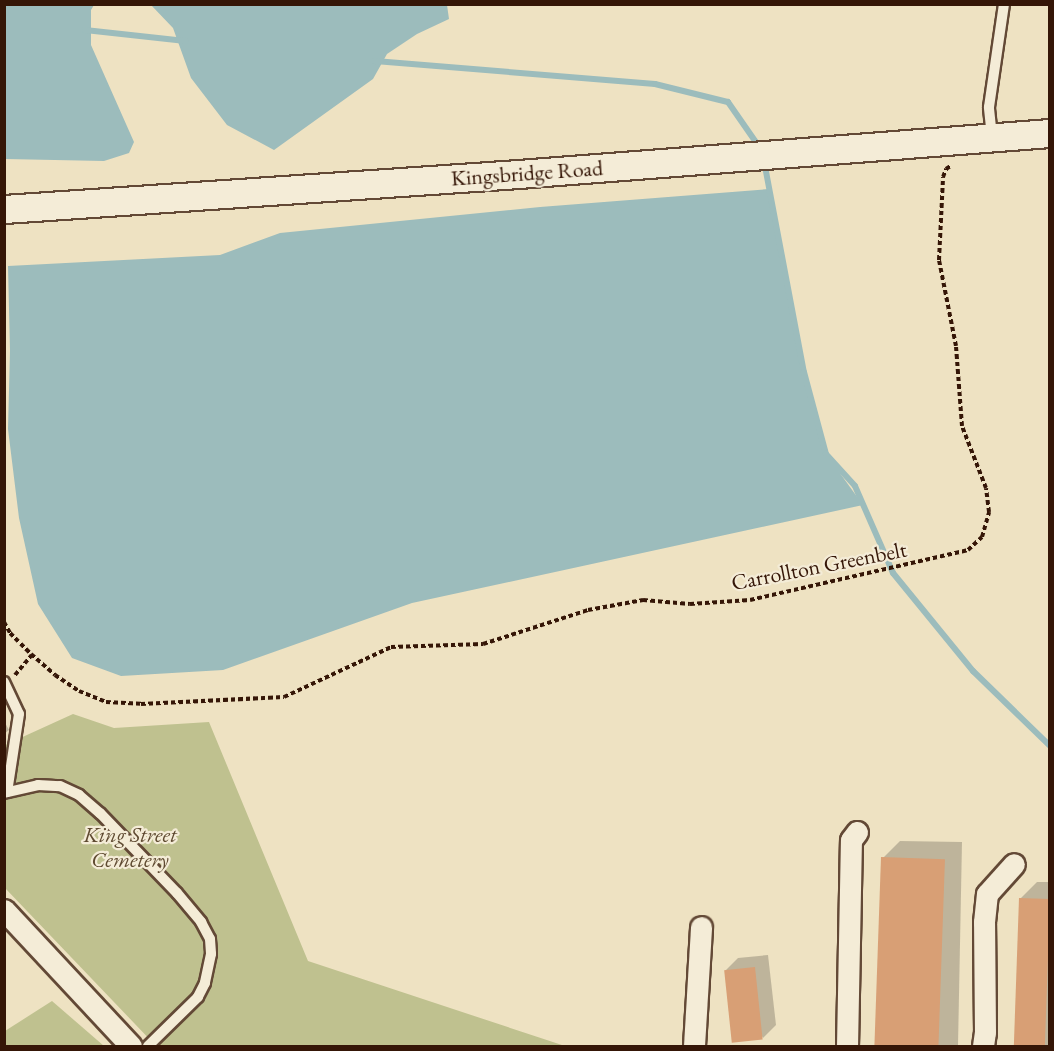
<!DOCTYPE html>
<style>
body{margin:0}
#map{position:relative;width:1054px;height:1051px;overflow:hidden;background:#eee2c2;font-family:"EB Garamond",serif}
div>[style]{position:absolute}
[style*='--x']{left:calc(var(--x)*1px);top:calc(var(--y)*1px);width:calc(var(--w)*1px);rotate:calc(var(--a)*1deg)}
.green>*{inset:0;background:#bfc18f}
.water>*{inset:0;background:#9cbcbc}
.shadow>*{inset:0;background:#0003}
.stream>*{height:6px;margin:-3px;padding:0 3px;transform-origin:3px;border-radius:3px;background:#9cbcbc}
.building>*{inset:0;background:#d89f75;transform-origin:0 0}
.path>*{height:4px;margin-top:-2px;transform-origin:0;background:repeating-linear-gradient(90deg,#351607 0 4.5px,transparent 0 7.5px)}
.roads{filter:drop-shadow(2px 0 #634936) drop-shadow(-2px 0 #634936) drop-shadow(0 2px #634936) drop-shadow(0 -2px #634936)}
.service>*{height:10px;margin:-5px;padding:0 5px;transform-origin:5px;border-radius:5px;background:#f4ecd7}
.minor>*{height:21px;margin:-10.5px;padding:0 10.5px;transform-origin:10.5px;border-radius:10.5px;background:#f4ecd7}
.tertiary>*{height:27px;margin:-13.5px;padding:0 13.5px;transform-origin:13.5px;border-radius:13.5px;background:#f4ecd7}
span{translate:-50% -50%;white-space:nowrap;text-align:center;line-height:1.15;-webkit-text-stroke:4.5px #f4ecd7;paint-order:stroke}
.street-label{font-size:22px;color:#351607}
.park-label{font-size:22px;color:#5e4930;font-style:italic}
.frame{position:absolute;inset:0;border:6px solid #351607;pointer-events:none}
</style>
<div id="map">
<div class="green">
<i style="clip-path:polygon(73px 714px,114px 728px,209px 722px,308px 961px,565px 1046px,156px 1046px,5px 888px,5px 745px)"></i>
<i style="clip-path:polygon(52px 1001px,104px 1046px,5px 1046px,5px 1031px)"></i>
</div>
<div class="water">
<i style="clip-path:polygon(4px 5px,94px 5px,91px 10px,91px 45px,134px 142px,129px 153px,104px 161px,5px 159px)"></i>
<i style="clip-path:polygon(151px 5px,447px 5px,449px 19px,417px 34px,387px 54px,373px 79px,274px 150px,227px 125px,191px 78px,173px 28px)"></i>
<i style="clip-path:polygon(769px 189px,804px 372px,826px 454px,863px 505px,412px 603px,223px 670px,121px 676px,72px 658px,38px 604px,19px 518px,8px 429px,10px 351px,8px 266px,220px 255px,280px 233px,540px 207px)"></i>
</div>
<div class="shadow">
<i style="clip-path:polygon(4px 721px,9px 730px,4px 734px)"></i>
<i style="clip-path:polygon(900px 841px,962px 842px,958px 1046px,879px 1046px,883px 858px)"></i>
<i style="clip-path:polygon(1037px 882px,1050px 882px,1050px 1046px,1018px 1046px,1020px 899px)"></i>
<i style="clip-path:polygon(768px 955px,776px 1025px,763px 1038px,725px 971px,738px 958px)"></i>
</div>
<div class="stream">
<i style="--x:85;--y:30;--w:101;--a:6.3"></i>
<i style="--x:375;--y:61;--w:281;--a:4.7"></i>
<i style="--x:655;--y:84;--w:75;--a:13.9"></i>
<i style="--x:728;--y:102;--w:56;--a:55.2"></i>
<i style="--x:764;--y:161;--w:215;--a:79.3"></i>
<i style="--x:804;--y:372;--w:85;--a:75"></i>
<i style="--x:826;--y:454;--w:43;--a:47.8"></i>
<i style="--x:855;--y:486;--w:95;--a:66.4"></i>
<i style="--x:893;--y:573;--w:127;--a:50.8"></i>
<i style="--x:973;--y:671;--w:107;--a:44.2"></i>
</div>
<div class="building">
<i style="left:881px;top:857px;width:64px;height:189px;rotate:2deg"></i>
<i style="left:1019px;top:898px;width:31px;height:148px;rotate:2deg"></i>
<i style="left:755px;top:967px;width:73px;height:31px;rotate:84deg"></i>
</div>
<div class="path">
<i style="--x:4;--y:622;--w:13;--a:61"></i>
<i style="--x:10;--y:633;--w:30;--a:45"></i>
<i style="--x:31;--y:654;--w:32;--a:41"></i>
<i style="--x:55;--y:675;--w:29;--a:34"></i>
<i style="--x:79;--y:691;--w:29;--a:22"></i>
<i style="--x:106;--y:702;--w:35;--a:3"></i>
<i style="--x:141;--y:704;--w:143;--a:-2.8"></i>
<i style="--x:284;--y:697;--w:118;--a:-25"></i>
<i style="--x:391;--y:647;--w:92;--a:-1.9"></i>
<i style="--x:483;--y:644;--w:110;--a:-17.9"></i>
<i style="--x:588;--y:610;--w:56;--a:-10.3"></i>
<i style="--x:643;--y:600;--w:47;--a:4.9"></i>
<i style="--x:690;--y:604;--w:60;--a:-3.8"></i>
<i style="--x:750;--y:600;--w:224;--a:-12.9"></i>
<i style="--x:968;--y:550;--w:19;--a:-43"></i>
<i style="--x:982;--y:537;--w:26;--a:-74"></i>
<i style="--x:989;--y:512;--w:24;--a:-97"></i>
<i style="--x:986;--y:488;--w:66;--a:-111.2"></i>
<i style="--x:962;--y:426;--w:80;--a:-94.3"></i>
<i style="--x:956;--y:346;--w:88;--a:-101.2"></i>
<i style="--x:939;--y:260;--w:83;--a:-87.2"></i>
<i style="--x:943;--y:177;--w:9;--a:-69"></i>
<i style="--x:946;--y:169;--w:7;--a:-34"></i>
<i style="--x:15;--y:675;--w:26;--a:-50"></i>
</div>
<div class="roads">
<div class="service">
<i style="--x:992;--y:137;--w:30;--a:-96"></i>
<i style="--x:989;--y:107;--w:104;--a:-81.7"></i>
<i style="--x:4;--y:682;--w:35;--a:65"></i>
<i style="--x:19;--y:714;--w:79;--a:98.7"></i>
<i style="--x:4;--y:793;--w:35;--a:-13"></i>
<i style="--x:38;--y:785;--w:22;--a:3"></i>
<i style="--x:60;--y:786;--w:21;--a:25"></i>
<i style="--x:79;--y:795;--w:28;--a:41"></i>
<i style="--x:100;--y:813;--w:111;--a:46.1"></i>
<i style="--x:177;--y:893;--w:38;--a:50"></i>
<i style="--x:201;--y:922;--w:19;--a:62"></i>
<i style="--x:210;--y:939;--w:15;--a:86"></i>
<i style="--x:211;--y:954;--w:30;--a:102"></i>
<i style="--x:205;--y:983;--w:16;--a:117"></i>
<i style="--x:198;--y:997;--w:70;--a:135.6"></i>
</div>
<div class="minor">
<i style="--x:4;--y:910;--w:186;--a:47"></i>
<i style="--x:694;--y:1046;--w:119;--a:-86.6"></i>
<i style="--x:847;--y:1046;--w:206;--a:-88.9"></i>
<i style="--x:851;--y:840;--w:10;--a:-53"></i>
<i style="--x:983;--y:1046;--w:14;--a:-82"></i>
<i style="--x:985;--y:1032;--w:110;--a:-90.5"></i>
<i style="--x:984;--y:922;--w:28;--a:-84"></i>
<i style="--x:987;--y:894;--w:40;--a:-48"></i>
</div>
<div class="tertiary">
<i style="--x:4;--y:209;--w:516;--a:-3.89"></i>
<i style="--x:519;--y:174;--w:533;--a:-4.42"></i>
</div>
</div>
<div class="street-label">
<span style="left:527px;top:173px;rotate:-4deg">Kingsbridge Road</span>
<span style="left:819px;top:566px;rotate:-11deg">Carrollton Greenbelt</span>
</div>
<div class="park-label">
<span style="left:130px;top:847px">King Street<br>Cemetery</span>
</div>
<div class="frame"></div>
</div>
